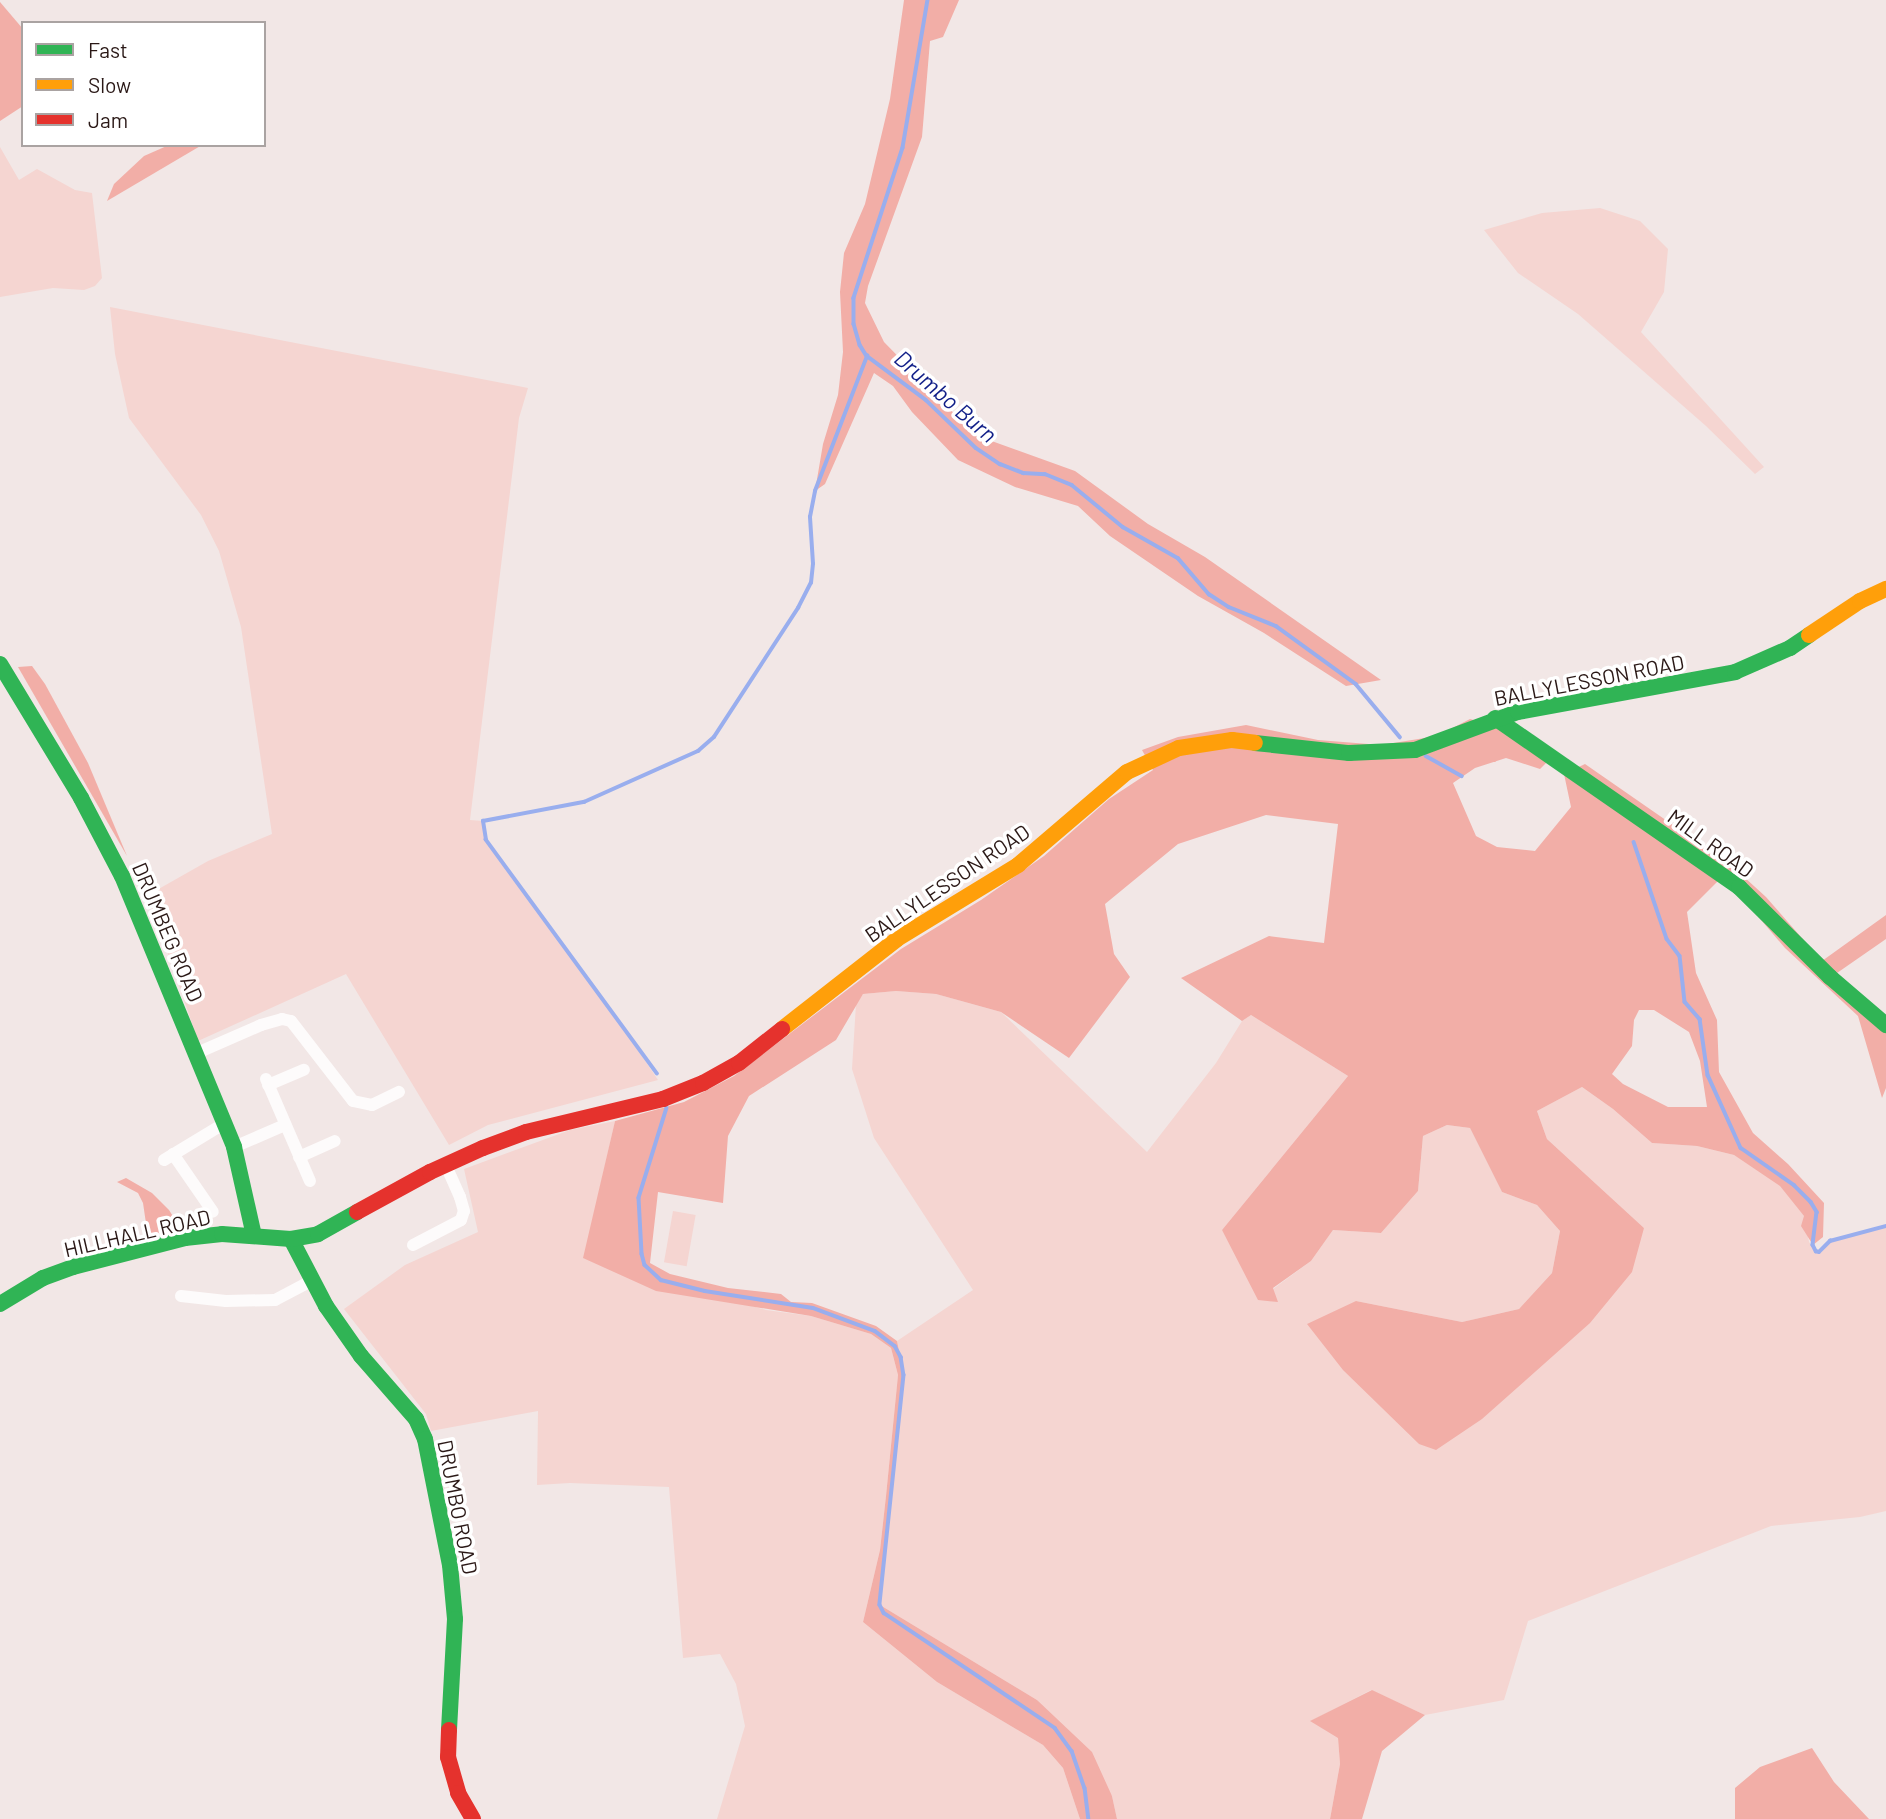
<!DOCTYPE html>
<style>
body{margin:0}
#map{position:relative;width:1886px;height:1819px;overflow:hidden;background:#f2e7e6;font-family:Barlow,sans-serif}
div>[style]{position:absolute}
[style*='--x']{left:calc(var(--x)*1px);top:calc(var(--y)*1px);width:calc(var(--w)*1px);rotate:calc(var(--a)*1deg)}
.green>*{inset:0;background:#f5d5d1;transform-origin:0 0}
.forest>*{inset:0;background:#f2aea7}
.stream>*{height:3.5px;margin:-1.75px;padding:0 1.75px;transform-origin:1.75px;border-radius:1.75px;background:#99aeee}
.street>*{height:12px;margin:-6px;padding:0 6px;transform-origin:6px;border-radius:6px;background:#fdfbfb}
.fast>*{height:16px;margin:-8px;padding:0 8px;transform-origin:8px;border-radius:8px;background:#30b455}
.slow>*{height:16px;margin:-8px;padding:0 8px;transform-origin:8px;border-radius:8px;background:#ff9f0a}
.jam>*{height:16px;margin:-8px;padding:0 8px;transform-origin:8px;border-radius:8px;background:#e5322d}
span{translate:-50% -50%;white-space:nowrap;text-align:center;line-height:1.15;-webkit-text-stroke:7px #fff;paint-order:stroke}
.street-label{font-size:21px;color:#2a1816}
.water-label{font-size:23px;color:#101e88;font-style:italic}
.legend{position:absolute;left:21px;top:21px;width:245px;height:126px;box-sizing:border-box;background:#fff;border:2px solid #aaa3a2;margin:0;padding:9px 12px;list-style:none;font-size:21px;color:#2a1816}
.legend li{display:flex;align-items:center;gap:14px;height:35px}
.legend b{width:35px;border:2px solid #aaa3a2}
</style>
<div id="map">
<div class="green">
<i style="clip-path:polygon(0 147px,19px 180px,37px 169px,75px 190px,92px 193px,102px 278px,95px 286px,84px 290px,53px 288px,0 297px)"></i>
<i style="clip-path:polygon(1600px 208px,1640px 221px,1668px 249px,1664px 292px,1641px 332px,1764px 467px,1755px 474px,1706px 426px,1578px 314px,1518px 273px,1484px 230px,1542px 213px)"></i>
<i style="clip-path:polygon(110px 307px,528px 388px,519px 418px,470px 820px,483px 821px,486px 840px,605px 1000px,658px 1080px,488px 1125px,449px 1145px,346px 974px,198px 1041px,148px 895px,208px 861px,272px 834px,241px 627px,219px 551px,201px 515px,129px 418px,115px 354px)"></i>
<i style="clip-path:polygon(896px 991px,936px 994px,1001px 1012px,1147px 1152px,1216px 1063px,1242px 1021px,1251px 1015px,1348px 1076px,1222px 1230px,1277px 1302px,1273px 1289px,1311px 1261px,1333px 1230px,1381px 1233px,1418px 1191px,1423px 1136px,1447px 1125px,1470px 1128px,1502px 1192px,1537px 1205px,1560px 1231px,1552px 1273px,1519px 1309px,1462px 1322px,1356px 1301px,1419px 1444px,1644px 1228px,1547px 1139px,1537px 1111px,1582px 1087px,1613px 1109px,1652px 1143px,1697px 1146px,1734px 1155px,1780px 1185px,1805px 1217px,1809px 1242px,1816px 1251px,1820px 1252px,1830px 1241px,1886px 1226px,1886px 1511px,1860px 1517px,1771px 1526px,1528px 1621px,1504px 1700px,1425px 1715px,1371px 1690px,1311px 1721px,1338px 1737px,1340px 1764px,1330px 1819px,1117px 1819px,1112px 1796px,1037px 1700px,880px 1605px,904px 1375px,897px 1341px,973px 1290px,874px 1138px,852px 1069px,856px 1004px,863px 994px)"></i>
<i style="clip-path:polygon(615px 1121px,584px 1258px,766px 1310px,811px 1316px,871px 1334px,891px 1348px,898px 1375px,886px 1496px,880px 1550px,863px 1622px,937px 1682px,1043px 1745px,1063px 1768px,1080px 1819px,717px 1819px,745px 1726px,736px 1684px,720px 1654px,683px 1658px,669px 1487px,570px 1483px,537px 1485px,538px 1411px,431px 1431px,426px 1414px,344px 1309px,405px 1265px,478px 1232px,464px 1169px,570px 1130px)"></i>
<i style="left:673px;top:1211px;width:23px;height:52px;rotate:10deg"></i>
</div>
<div class="forest">
<i style="clip-path:polygon(904px 0,959px 0,943px 37px,930px 41px,922px 137px,868px 286px,865px 303px,884px 342px,975px 435px,1075px 471px,1148px 524px,1205px 557px,1381px 680px,1346px 686px,1264px 633px,1198px 596px,1110px 536px,1078px 506px,1015px 487px,958px 460px,912px 412px,893px 386px,874px 373px,825px 484px,815px 491px,823px 444px,838px 395px,843px 352px,840px 292px,844px 253px,865px 204px,890px 99px)"></i>
<i style="clip-path:polygon(0 2px,23px 29px,23px 106px,0 121px)"></i>
<i style="clip-path:polygon(169px 145px,202px 145px,107px 201px,114px 184px,144px 156px)"></i>
<i style="clip-path:polygon(32px 666px,45px 684px,88px 763px,127px 856px,18px 667px)"></i>
<i style="clip-path:polygon(evenodd,1470px 719px,1498px 727px,1547px 762px,1540px 769px,1506px 758px,1475px 768px,1453px 783px,1476px 836px,1497px 847px,1535px 851px,1571px 807px,1564px 774px,1585px 764px,1732px 866px,1766px 897px,1822px 961px,1886px 915px,1886px 939px,1837px 973px,1886px 1017px,1886px 1088px,1882px 1098px,1858px 1016px,1785px 948px,1739px 894px,1719px 880px,1687px 912px,1696px 973px,1717px 1020px,1719px 1072px,1753px 1133px,1788px 1164px,1824px 1203px,1823px 1237px,1813px 1245px,1801px 1226px,1804px 1216px,1780px 1186px,1734px 1155px,1697px 1146px,1652px 1143px,1613px 1109px,1582px 1087px,1537px 1111px,1547px 1139px,1644px 1228px,1632px 1272px,1590px 1323px,1482px 1419px,1436px 1450px,1419px 1444px,1343px 1370px,1307px 1324px,1356px 1301px,1462px 1322px,1519px 1309px,1552px 1273px,1560px 1231px,1537px 1205px,1502px 1192px,1470px 1128px,1447px 1125px,1423px 1136px,1418px 1191px,1381px 1233px,1333px 1230px,1311px 1261px,1273px 1288px,1278px 1302px,1258px 1300px,1222px 1230px,1348px 1076px,1251px 1015px,1242px 1021px,1181px 978px,1269px 936px,1324px 943px,1338px 824px,1266px 815px,1178px 844px,1105px 904px,1114px 954px,1130px 977px,1069px 1058px,1001px 1012px,936px 994px,896px 991px,863px 994px,836px 1040px,749px 1096px,728px 1136px,723px 1203px,658px 1192px,650px 1263px,670px 1274px,728px 1288px,781px 1294px,791px 1302px,812px 1303px,876px 1326px,897px 1341px,904px 1375px,880px 1605px,1037px 1700px,1092px 1752px,1112px 1796px,1117px 1819px,1080px 1819px,1063px 1768px,1043px 1745px,937px 1682px,863px 1622px,880px 1550px,886px 1496px,898px 1375px,891px 1348px,871px 1334px,811px 1316px,656px 1291px,583px 1258px,615px 1121px,684px 1102px,734px 1076px,901px 949px,981px 900px,1044px 856px,1109px 799px,1153px 770px,1142px 750px,1178px 737px,1246px 725px,1318px 740px,1381px 745px,1437px 736px,1470px 719px,1639px 1010px,1654px 1010px,1689px 1032px,1700px 1061px,1707px 1107px,1668px 1107px,1623px 1084px,1612px 1074px,1632px 1046px,1634px 1020px,1639px 1010px)"></i>
<i style="clip-path:polygon(126px 1178px,152px 1193px,169px 1210px,181px 1229px,148px 1237px,143px 1203px,138px 1193px,117px 1182px)"></i>
<i style="clip-path:polygon(1372px 1690px,1425px 1715px,1382px 1751px,1362px 1819px,1330px 1819px,1340px 1764px,1338px 1738px,1310px 1721px)"></i>
<i style="clip-path:polygon(1812px 1748px,1834px 1782px,1869px 1819px,1735px 1819px,1735px 1788px,1760px 1767px)"></i>
</div>
<div class="stream">
<i style="--x:928;--y:0;--w:150;--a:99.6"></i>
<i style="--x:903;--y:148;--w:158;--a:108.1"></i>
<i style="--x:854;--y:298;--w:26;--a:90"></i>
<i style="--x:854;--y:324;--w:22;--a:74"></i>
<i style="--x:860;--y:345;--w:13;--a:58"></i>
<i style="--x:867;--y:356;--w:74;--a:36.7"></i>
<i style="--x:926;--y:400;--w:69;--a:43.8"></i>
<i style="--x:976;--y:448;--w:29;--a:34"></i>
<i style="--x:1000;--y:464;--w:25;--a:21"></i>
<i style="--x:1023;--y:473;--w:22;--a:3"></i>
<i style="--x:1045;--y:474;--w:29;--a:22"></i>
<i style="--x:1072;--y:485;--w:66;--a:39.5"></i>
<i style="--x:1123;--y:527;--w:63;--a:29.4"></i>
<i style="--x:1178;--y:558;--w:48;--a:49.3"></i>
<i style="--x:1209;--y:594;--w:24;--a:33"></i>
<i style="--x:1229;--y:607;--w:51;--a:22"></i>
<i style="--x:1276;--y:626;--w:99;--a:35.9"></i>
<i style="--x:1356;--y:684;--w:69;--a:50.3"></i>
<i style="--x:1426;--y:756;--w:41;--a:29.1"></i>
<i style="--x:1634;--y:842;--w:102;--a:71.2"></i>
<i style="--x:1667;--y:939;--w:21;--a:53"></i>
<i style="--x:1680;--y:956;--w:46;--a:83.8"></i>
<i style="--x:1685;--y:1002;--w:23;--a:49"></i>
<i style="--x:1700;--y:1019;--w:57;--a:81.9"></i>
<i style="--x:1708;--y:1075;--w:80;--a:65.7"></i>
<i style="--x:1741;--y:1148;--w:65;--a:34.9"></i>
<i style="--x:1794;--y:1185;--w:24;--a:45"></i>
<i style="--x:1811;--y:1202;--w:12;--a:59"></i>
<i style="--x:1817;--y:1212;--w:33;--a:97"></i>
<i style="--x:1813;--y:1245;--w:7;--a:63"></i>
<i style="--x:1816;--y:1251;--w:3;--a:18"></i>
<i style="--x:1819;--y:1252;--w:16;--a:-45"></i>
<i style="--x:1830;--y:1241;--w:58;--a:-15"></i>
<i style="--x:657;--y:1074;--w:290;--a:-126.2"></i>
<i style="--x:486;--y:840;--w:19;--a:-99"></i>
<i style="--x:483;--y:821;--w:103;--a:-10.7"></i>
<i style="--x:584;--y:802;--w:125;--a:-24.1"></i>
<i style="--x:698;--y:751;--w:21;--a:-41"></i>
<i style="--x:714;--y:737;--w:154;--a:-56.9"></i>
<i style="--x:798;--y:608;--w:28;--a:-63"></i>
<i style="--x:811;--y:583;--w:19;--a:-84"></i>
<i style="--x:813;--y:564;--w:47;--a:-93.7"></i>
<i style="--x:810;--y:517;--w:26;--a:-79"></i>
<i style="--x:815;--y:491;--w:145;--a:-68.9"></i>
<i style="--x:667;--y:1108;--w:94;--a:107.3"></i>
<i style="--x:639;--y:1198;--w:56;--a:86.9"></i>
<i style="--x:642;--y:1254;--w:11;--a:75"></i>
<i style="--x:645;--y:1265;--w:22;--a:43"></i>
<i style="--x:661;--y:1280;--w:45;--a:14"></i>
<i style="--x:705;--y:1291;--w:109;--a:8.9"></i>
<i style="--x:813;--y:1308;--w:66;--a:20.4"></i>
<i style="--x:875;--y:1331;--w:25;--a:37"></i>
<i style="--x:895;--y:1346;--w:13;--a:61"></i>
<i style="--x:901;--y:1357;--w:18;--a:81"></i>
<i style="--x:904;--y:1375;--w:231;--a:96"></i>
<i style="--x:880;--y:1605;--w:9;--a:63"></i>
<i style="--x:884;--y:1613;--w:206;--a:33.9"></i>
<i style="--x:1055;--y:1728;--w:29;--a:54"></i>
<i style="--x:1072;--y:1751;--w:39;--a:71"></i>
<i style="--x:1085;--y:1788;--w:31;--a:83"></i>
</div>
<div class="street">
<i style="--x:197;--y:1053;--w:70;--a:-23.6"></i>
<i style="--x:261;--y:1025;--w:22;--a:-16"></i>
<i style="--x:282;--y:1019;--w:9;--a:13"></i>
<i style="--x:291;--y:1021;--w:101;--a:52.2"></i>
<i style="--x:353;--y:1101;--w:19;--a:12"></i>
<i style="--x:372;--y:1105;--w:30;--a:-26"></i>
<i style="--x:266;--y:1079;--w:111;--a:66.7"></i>
<i style="--x:268;--y:1085;--w:39;--a:-23"></i>
<i style="--x:234;--y:1147;--w:56;--a:-23.3"></i>
<i style="--x:173;--y:1154;--w:70;--a:55.4"></i>
<i style="--x:299;--y:1157;--w:39;--a:-24"></i>
<i style="--x:164;--y:1160;--w:71;--a:-31.2"></i>
<i style="--x:413;--y:1245;--w:54;--a:-27.5"></i>
<i style="--x:461;--y:1220;--w:9;--a:-72"></i>
<i style="--x:464;--y:1211;--w:15;--a:-106"></i>
<i style="--x:460;--y:1197;--w:36;--a:-114"></i>
<i style="--x:181;--y:1296;--w:45;--a:6.3"></i>
<i style="--x:226;--y:1301;--w:49;--a:-1.2"></i>
<i style="--x:275;--y:1300;--w:41;--a:-27.8"></i>
</div>
<div class="fast">
<i style="--x:0;--y:664;--w:157;--a:58.8"></i>
<i style="--x:81;--y:798;--w:88;--a:62.3"></i>
<i style="--x:122;--y:876;--w:293;--a:67.5"></i>
<i style="--x:234;--y:1147;--w:91;--a:77.3"></i>
<i style="--x:1495;--y:718;--w:297;--a:34.7"></i>
<i style="--x:1739;--y:887;--w:128;--a:44.7"></i>
<i style="--x:1830;--y:977;--w:74;--a:40.6"></i>
<i style="--x:1255;--y:743;--w:95;--a:6.1"></i>
<i style="--x:1349;--y:753;--w:66;--a:-2.6"></i>
<i style="--x:1415;--y:750;--w:110;--a:-20.3"></i>
<i style="--x:1518;--y:712;--w:221;--a:-10.4"></i>
<i style="--x:1735;--y:672;--w:60;--a:-23.6"></i>
<i style="--x:1790;--y:648;--w:23;--a:-34"></i>
<i style="--x:291;--y:1239;--w:76;--a:62.4"></i>
<i style="--x:326;--y:1306;--w:61;--a:55"></i>
<i style="--x:361;--y:1356;--w:84;--a:48.9"></i>
<i style="--x:416;--y:1419;--w:22;--a:66"></i>
<i style="--x:425;--y:1439;--w:128;--a:78.8"></i>
<i style="--x:450;--y:1565;--w:54;--a:84.7"></i>
<i style="--x:455;--y:1619;--w:111;--a:93.1"></i>
<i style="--x:0;--y:1304;--w:50;--a:-31.2"></i>
<i style="--x:43;--y:1278;--w:32;--a:-20"></i>
<i style="--x:73;--y:1267;--w:116;--a:-14.5"></i>
<i style="--x:185;--y:1238;--w:37;--a:-6"></i>
<i style="--x:222;--y:1234;--w:69;--a:4.1"></i>
<i style="--x:291;--y:1239;--w:27;--a:-10"></i>
<i style="--x:318;--y:1234;--w:45;--a:-29.4"></i>
</div>
<div class="slow">
<i style="--x:1809;--y:635;--w:61;--a:-33.7"></i>
<i style="--x:1860;--y:601;--w:29;--a:-25"></i>
<i style="--x:782;--y:1029;--w:146;--a:-38"></i>
<i style="--x:897;--y:939;--w:142;--a:-31.4"></i>
<i style="--x:1018;--y:865;--w:143;--a:-40.5"></i>
<i style="--x:1127;--y:772;--w:57;--a:-24.8"></i>
<i style="--x:1179;--y:748;--w:54;--a:-8.6"></i>
<i style="--x:1232;--y:740;--w:23;--a:7"></i>
</div>
<div class="jam">
<i style="--x:357;--y:1212;--w:83;--a:-28.7"></i>
<i style="--x:430;--y:1172;--w:58;--a:-24.4"></i>
<i style="--x:483;--y:1148;--w:46;--a:-20.4"></i>
<i style="--x:526;--y:1132;--w:141;--a:-13.5"></i>
<i style="--x:663;--y:1099;--w:43;--a:-21.8"></i>
<i style="--x:703;--y:1083;--w:41;--a:-29.1"></i>
<i style="--x:739;--y:1063;--w:55;--a:-38.3"></i>
<i style="--x:449;--y:1730;--w:27;--a:92"></i>
<i style="--x:448;--y:1757;--w:37;--a:74"></i>
<i style="--x:458;--y:1793;--w:30;--a:60"></i>
</div>
<div class="street-label">
<span style="left:1589px;top:680px;rotate:-11deg">BALLYLESSON ROAD</span>
<span style="left:1711px;top:843px;rotate:36deg">MILL ROAD</span>
<span style="left:947px;top:883px;rotate:-34deg">BALLYLESSON ROAD</span>
<span style="left:168px;top:932px;rotate:67deg">DRUMBEG ROAD</span>
<span style="left:137px;top:1233px;rotate:-13deg">HILLHALL ROAD</span>
<span style="left:458px;top:1507px;rotate:79deg">DRUMBO ROAD</span>
</div>
<div class="water-label">
<span style="left:946px;top:396px;rotate:41deg">Drumbo Burn</span>
</div>
<ul class="legend">
<li><b style="height:9px;background:#30b455"></b>Fast</li>
<li><b style="height:9px;background:#ff9f0a"></b>Slow</li>
<li><b style="height:9px;background:#e5322d"></b>Jam</li>
</ul>
</div>
